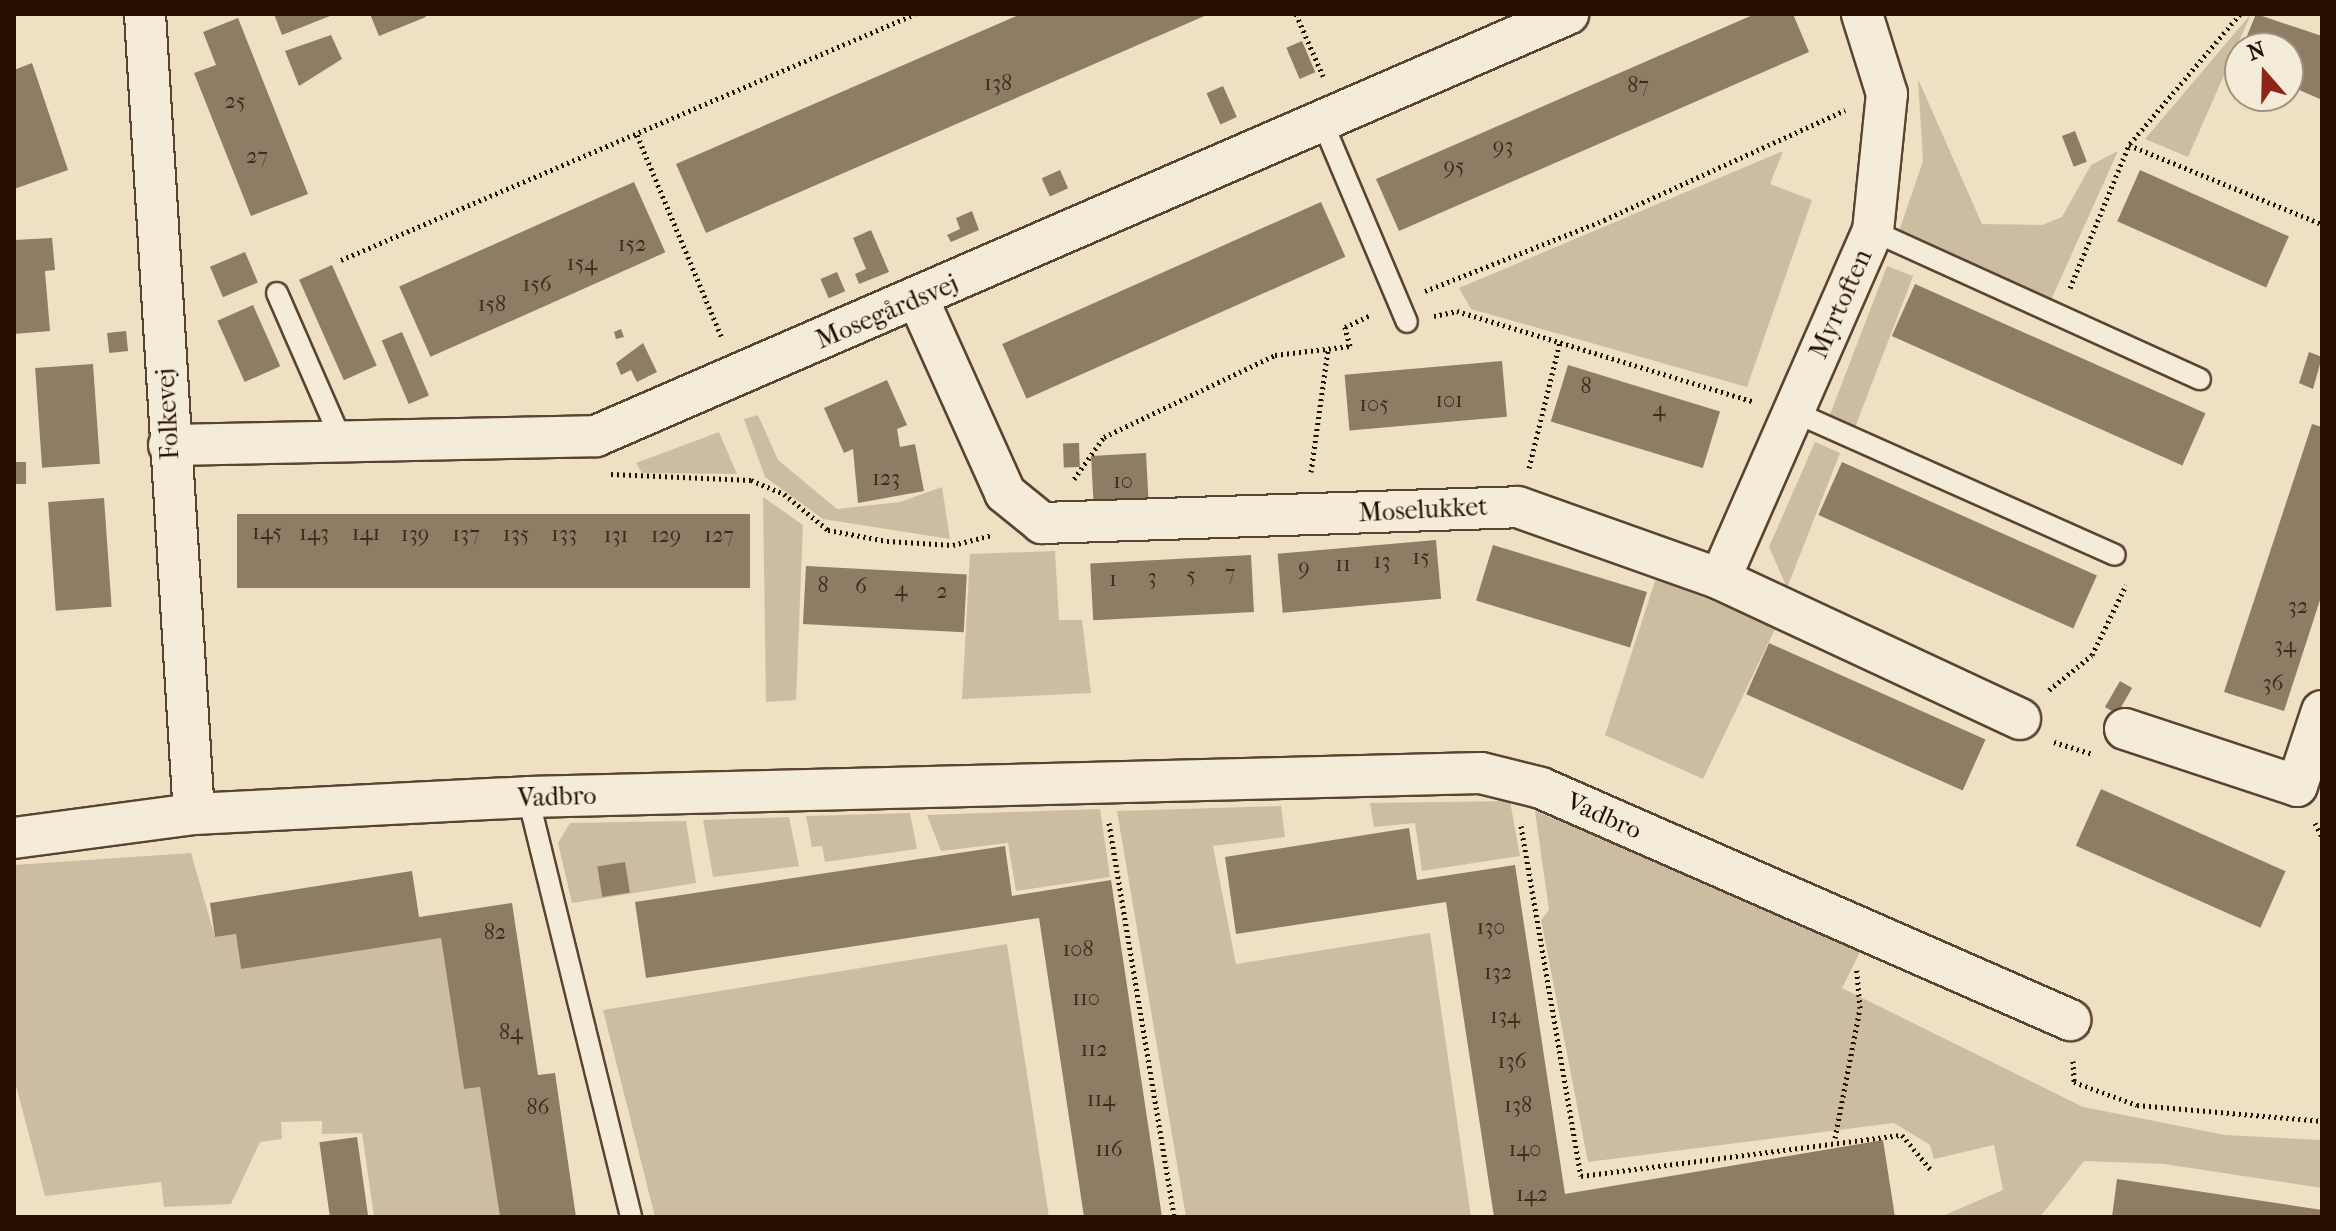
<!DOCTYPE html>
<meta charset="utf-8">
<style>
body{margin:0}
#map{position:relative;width:2336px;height:1231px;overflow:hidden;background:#eee1c3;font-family:"IM FELL French Canon",serif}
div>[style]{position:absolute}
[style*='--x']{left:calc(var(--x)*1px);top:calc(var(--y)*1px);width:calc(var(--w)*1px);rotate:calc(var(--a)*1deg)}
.green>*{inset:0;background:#ccbda2;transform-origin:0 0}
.building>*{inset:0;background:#8e7c65;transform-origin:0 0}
.path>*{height:5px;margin-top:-2.5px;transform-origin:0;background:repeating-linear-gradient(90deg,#270f00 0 2px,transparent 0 6px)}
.roads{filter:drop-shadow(2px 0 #594431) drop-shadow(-2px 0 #594431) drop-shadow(0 2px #594431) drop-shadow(0 -2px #594431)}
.service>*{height:20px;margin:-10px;padding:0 10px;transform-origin:10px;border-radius:10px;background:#f4ecd8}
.minor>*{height:40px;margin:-20px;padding:0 20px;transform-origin:20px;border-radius:20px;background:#f4ecd8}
span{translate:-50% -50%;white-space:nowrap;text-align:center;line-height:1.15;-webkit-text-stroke:7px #f4ecd8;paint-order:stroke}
.number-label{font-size:22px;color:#412a19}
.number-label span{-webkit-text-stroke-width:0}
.street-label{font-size:26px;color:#270f00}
.frame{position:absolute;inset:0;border:16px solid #270f00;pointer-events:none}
.north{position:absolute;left:2224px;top:32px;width:80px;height:80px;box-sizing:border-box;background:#f4ecd8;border:2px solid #a29482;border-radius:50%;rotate:340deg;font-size:22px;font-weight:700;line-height:32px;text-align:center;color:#270f00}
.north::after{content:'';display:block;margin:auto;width:28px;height:36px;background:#8f2418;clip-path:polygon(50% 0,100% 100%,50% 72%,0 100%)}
</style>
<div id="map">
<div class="green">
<i style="clip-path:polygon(2251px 14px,2188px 157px,2145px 139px)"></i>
<i style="clip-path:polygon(1918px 79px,1982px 224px,2042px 225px,2062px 217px,2091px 165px,2118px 151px,2051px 300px,1898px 234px,1923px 161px)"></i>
<i style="clip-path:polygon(1783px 151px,1770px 184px,1812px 200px,1747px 387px,1471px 309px,1459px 288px)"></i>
<i style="left:1887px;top:266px;width:28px;height:162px;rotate:21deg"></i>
<i style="clip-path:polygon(758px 415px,778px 460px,837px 509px,900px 502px,942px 487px,950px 539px,823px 519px,765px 477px,744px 419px)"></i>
<i style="clip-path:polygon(719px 432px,737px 474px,642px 473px,636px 463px)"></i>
<i style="clip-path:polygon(1815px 442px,1840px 453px,1787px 588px,1769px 547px)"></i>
<i style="clip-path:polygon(763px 497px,803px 525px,796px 700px,766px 702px)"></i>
<i style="clip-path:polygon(1055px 551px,1059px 620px,1082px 620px,1091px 693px,962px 699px,970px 554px)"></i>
<i style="clip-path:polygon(1656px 578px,1776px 627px,1703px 779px,1605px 735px)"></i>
<i style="clip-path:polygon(1510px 801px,1520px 856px,1422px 871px,1415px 823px,1374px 827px,1370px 803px)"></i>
<i style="clip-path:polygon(1281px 806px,1285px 837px,1213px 846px,1236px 964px,1430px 933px,1471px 1217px,1186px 1217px,1117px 811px)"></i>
<i style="clip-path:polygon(1100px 809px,1110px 877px,1016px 891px,1008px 843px,941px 851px,927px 815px)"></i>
<i style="clip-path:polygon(1535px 811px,1864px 944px,1842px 988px,2083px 1107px,2225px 1135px,2322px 1140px,2322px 1188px,2164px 1164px,2084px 1161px,2040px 1217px,1940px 1217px,2003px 1190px,1994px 1145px,1934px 1159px,1930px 1145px,1894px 1123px,1588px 1162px,1541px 920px,1549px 910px)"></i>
<i style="clip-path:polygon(910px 813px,917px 849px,825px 862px,822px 846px,812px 847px,806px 816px)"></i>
<i style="clip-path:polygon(789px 817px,799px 866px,713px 877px,703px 820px)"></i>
<i style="clip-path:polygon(686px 821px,696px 883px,572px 903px,558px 843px,570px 823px)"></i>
<i style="clip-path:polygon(191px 853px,215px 937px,236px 934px,241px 969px,441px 938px,464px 1089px,480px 1087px,500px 1217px,374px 1217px,362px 1133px,322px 1134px,322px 1121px,281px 1122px,282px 1139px,260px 1142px,231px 1204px,164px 1207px,161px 1182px,45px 1196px,14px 1078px,14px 865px)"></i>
<i style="clip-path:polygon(1007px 944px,1049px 1217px,655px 1217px,603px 1010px)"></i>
</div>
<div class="building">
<i style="clip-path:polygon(274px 14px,335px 14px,282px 35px)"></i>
<i style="clip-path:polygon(370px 14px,424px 14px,426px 17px,379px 36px)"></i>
<i style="clip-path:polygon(1021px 14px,1209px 14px,706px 233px,676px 164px)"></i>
<i style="clip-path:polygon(1755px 14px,1793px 14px,1809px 52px,1399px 231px,1376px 179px)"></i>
<i style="clip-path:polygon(2256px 14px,2322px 36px,2322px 100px,2288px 85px,2288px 48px,2242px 48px)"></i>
<i style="clip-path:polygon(238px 18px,308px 194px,251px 216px,194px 73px,216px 65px,203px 32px)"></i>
<i style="clip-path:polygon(331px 35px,342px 59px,299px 86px,285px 51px)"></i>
<i style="left:1302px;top:41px;width:34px;height:17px;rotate:67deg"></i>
<i style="clip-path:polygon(32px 63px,68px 170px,14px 189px,14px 70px)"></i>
<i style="left:1223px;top:86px;width:34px;height:18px;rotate:66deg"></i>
<i style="left:2075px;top:131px;width:33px;height:14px;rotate:69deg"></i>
<i style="left:1060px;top:170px;width:20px;height:20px;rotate:66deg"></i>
<i style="left:2140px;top:170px;width:163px;height:56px;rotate:24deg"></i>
<i style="left:634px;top:182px;width:77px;height:257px;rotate:66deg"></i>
<i style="left:1321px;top:202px;width:60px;height:349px;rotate:66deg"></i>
<i style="clip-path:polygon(972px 211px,979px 230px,951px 242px,947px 235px,960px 229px,956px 218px)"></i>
<i style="clip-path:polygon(871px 230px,889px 272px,859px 284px,855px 274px,866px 269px,853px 238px)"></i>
<i style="clip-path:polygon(52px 238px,55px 270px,45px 271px,50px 331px,14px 334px,14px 240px)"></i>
<i style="left:245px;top:252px;width:33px;height:38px;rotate:67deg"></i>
<i style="left:332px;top:265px;width:110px;height:36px;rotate:66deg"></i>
<i style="left:837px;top:272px;width:21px;height:18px;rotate:67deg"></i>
<i style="left:1915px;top:284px;width:318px;height:57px;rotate:24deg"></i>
<i style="left:253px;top:305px;width:67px;height:39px;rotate:66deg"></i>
<i style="clip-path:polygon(621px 329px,624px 337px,616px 339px,614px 332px)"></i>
<i style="left:126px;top:331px;width:20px;height:19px;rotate:84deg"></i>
<i style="left:402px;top:332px;width:69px;height:22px;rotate:67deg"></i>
<i style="clip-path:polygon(643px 343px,657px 372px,637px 382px,631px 370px,621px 375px,616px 363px)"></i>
<i style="clip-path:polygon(2309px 352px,2322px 357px,2313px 389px,2299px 383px)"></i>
<i style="left:1502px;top:361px;width:56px;height:158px;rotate:85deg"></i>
<i style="left:93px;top:364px;width:100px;height:58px;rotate:86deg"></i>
<i style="left:1568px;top:365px;width:159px;height:59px;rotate:17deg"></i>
<i style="clip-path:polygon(887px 380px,907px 425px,897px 429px,900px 447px,915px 444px,924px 491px,858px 503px,853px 449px,844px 453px,824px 408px)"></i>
<i style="clip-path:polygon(2312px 424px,2322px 427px,2322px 594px,2284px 711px,2224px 692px)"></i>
<i style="left:1079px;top:443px;width:24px;height:16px;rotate:88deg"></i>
<i style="left:1146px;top:453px;width:58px;height:55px;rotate:87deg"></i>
<i style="left:14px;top:462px;width:12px;height:22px"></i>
<i style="left:1842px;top:462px;width:279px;height:58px;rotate:24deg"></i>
<i style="left:104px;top:498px;width:109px;height:56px;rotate:86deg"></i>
<i style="left:237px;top:514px;width:513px;height:74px"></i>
<i style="left:1436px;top:540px;width:59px;height:159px;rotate:85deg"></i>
<i style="left:1493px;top:545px;width:161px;height:58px;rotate:17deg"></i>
<i style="left:1251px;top:555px;width:57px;height:161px;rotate:87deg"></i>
<i style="left:806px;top:566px;width:161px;height:58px;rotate:3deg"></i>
<i style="left:1769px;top:643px;width:237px;height:56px;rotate:24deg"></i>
<i style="left:2120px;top:681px;width:14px;height:30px;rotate:30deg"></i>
<i style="left:2101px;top:789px;width:202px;height:62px;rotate:24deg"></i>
<i style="clip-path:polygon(1409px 828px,1417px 880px,1515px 865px,1565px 1194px,1883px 1140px,1895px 1217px,1494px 1217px,1446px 902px,1236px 934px,1225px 857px)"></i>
<i style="clip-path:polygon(1005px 846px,1012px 896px,1111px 880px,1162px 1217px,1084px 1217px,1039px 918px,646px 978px,635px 902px)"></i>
<i style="left:625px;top:862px;width:31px;height:28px;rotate:81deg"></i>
<i style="clip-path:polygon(412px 871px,419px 917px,512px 903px,538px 1075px,555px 1073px,576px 1217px,500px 1217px,480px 1087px,464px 1089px,441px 938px,241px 969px,236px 934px,215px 937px,210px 903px)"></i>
<i style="left:357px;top:1137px;width:81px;height:38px;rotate:82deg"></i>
<i style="clip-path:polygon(2117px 1179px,2322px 1210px,2322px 1217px,2112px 1217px)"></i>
</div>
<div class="path">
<i style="--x:1296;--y:14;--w:68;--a:66.5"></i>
<i style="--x:2240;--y:14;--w:172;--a:130.3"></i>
<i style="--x:2129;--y:145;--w:209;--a:22.3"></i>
<i style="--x:637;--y:135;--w:220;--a:67.3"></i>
<i style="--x:341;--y:260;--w:624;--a:-23.2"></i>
<i style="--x:2070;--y:288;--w:155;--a:-67.6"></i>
<i style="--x:1425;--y:291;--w:193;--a:-21.6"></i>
<i style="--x:1604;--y:220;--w:265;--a:-24.5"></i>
<i style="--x:1434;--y:316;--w:24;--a:-12"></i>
<i style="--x:1457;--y:311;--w:311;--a:17"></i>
<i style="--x:1529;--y:468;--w:130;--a:-76.2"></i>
<i style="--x:1311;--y:472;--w:124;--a:-82.1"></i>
<i style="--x:611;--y:474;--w:140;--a:2.5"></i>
<i style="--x:751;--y:480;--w:36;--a:23"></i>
<i style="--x:784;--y:494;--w:57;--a:39.3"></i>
<i style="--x:828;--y:530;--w:60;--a:10.6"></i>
<i style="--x:887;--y:541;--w:66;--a:3.5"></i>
<i style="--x:953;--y:545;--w:40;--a:-14.4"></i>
<i style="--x:1074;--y:479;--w:52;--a:-54.5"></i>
<i style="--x:1104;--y:437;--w:190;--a:-25.6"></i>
<i style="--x:1275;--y:355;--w:76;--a:-6.8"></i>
<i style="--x:1350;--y:346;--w:20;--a:-105"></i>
<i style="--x:1345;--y:327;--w:29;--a:-25"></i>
<i style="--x:2049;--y:690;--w:55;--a:-39.1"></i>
<i style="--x:2092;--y:655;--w:78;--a:-64.1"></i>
<i style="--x:2054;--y:742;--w:41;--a:17.1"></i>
<i style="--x:1109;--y:823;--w:399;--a:80.6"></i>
<i style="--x:2315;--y:823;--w:16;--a:63"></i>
<i style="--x:1521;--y:826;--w:355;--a:80.3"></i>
<i style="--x:1581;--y:1176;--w:324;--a:-7.3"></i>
<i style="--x:1902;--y:1135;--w:45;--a:50.4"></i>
<i style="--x:2073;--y:1061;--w:21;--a:87"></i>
<i style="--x:2074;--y:1082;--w:67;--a:20.1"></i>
<i style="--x:2137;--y:1105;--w:186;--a:4.9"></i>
<i style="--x:1835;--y:1138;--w:132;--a:-79.1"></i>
<i style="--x:1860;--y:1008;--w:38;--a:-95"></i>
</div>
<div class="roads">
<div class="service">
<i style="--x:1322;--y:121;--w:218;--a:67.1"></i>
<i style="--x:1873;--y:231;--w:359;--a:24.4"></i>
<i style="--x:277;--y:293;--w:163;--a:66.4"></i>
<i style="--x:1794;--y:412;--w:351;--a:24"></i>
<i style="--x:528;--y:797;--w:432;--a:76.2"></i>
</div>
<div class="minor">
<i style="--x:145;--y:14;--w:801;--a:86.5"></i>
<i style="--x:918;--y:299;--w:213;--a:65.8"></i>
<i style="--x:1005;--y:493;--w:48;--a:39"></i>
<i style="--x:1042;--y:523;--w:476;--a:-1.9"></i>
<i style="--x:1518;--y:507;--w:214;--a:19.6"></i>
<i style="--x:1720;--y:579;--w:331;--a:25"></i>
<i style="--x:169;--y:445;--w:427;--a:-1.2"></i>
<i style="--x:596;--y:436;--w:1060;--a:-23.47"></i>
<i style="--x:1720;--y:579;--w:380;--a:-66.3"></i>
<i style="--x:1873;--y:231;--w:138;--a:-84.2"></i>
<i style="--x:1887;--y:94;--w:84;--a:-107.4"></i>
<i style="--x:2125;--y:729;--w:181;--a:18.3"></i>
<i style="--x:2297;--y:786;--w:79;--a:-71.6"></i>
<i style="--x:14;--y:838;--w:182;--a:-7.6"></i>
<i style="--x:194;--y:814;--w:334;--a:-2.9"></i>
<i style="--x:528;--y:797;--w:953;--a:-1.44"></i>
<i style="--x:1481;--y:773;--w:62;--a:14"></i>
<i style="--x:1541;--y:788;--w:578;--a:23.68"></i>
</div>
</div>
<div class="number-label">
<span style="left:998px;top:84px">138</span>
<span style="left:1638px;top:86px">87</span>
<span style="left:235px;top:102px">25</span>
<span style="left:1503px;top:147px">93</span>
<span style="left:257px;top:157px">27</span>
<span style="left:1454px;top:167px">95</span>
<span style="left:632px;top:245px">152</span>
<span style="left:582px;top:264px">154</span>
<span style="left:537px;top:285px">156</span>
<span style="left:492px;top:305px">158</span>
<span style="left:1586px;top:387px">8</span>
<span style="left:1449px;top:401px">101</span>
<span style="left:1374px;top:405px">105</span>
<span style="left:1659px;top:410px">4</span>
<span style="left:886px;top:479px">123</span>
<span style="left:1123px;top:482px">10</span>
<span style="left:267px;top:533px">145</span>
<span style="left:314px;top:534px">143</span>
<span style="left:366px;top:534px">141</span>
<span style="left:415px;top:535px">139</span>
<span style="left:466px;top:535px">137</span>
<span style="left:516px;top:535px">135</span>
<span style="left:564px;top:535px">133</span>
<span style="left:616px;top:536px">131</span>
<span style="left:666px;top:536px">129</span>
<span style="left:719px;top:536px">127</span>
<span style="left:1421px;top:558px">15</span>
<span style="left:1382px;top:562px">13</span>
<span style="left:1343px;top:565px">11</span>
<span style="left:1304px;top:568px">9</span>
<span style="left:1230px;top:574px">7</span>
<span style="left:1191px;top:576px">5</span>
<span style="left:1152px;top:578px">3</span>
<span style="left:1113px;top:580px">1</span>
<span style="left:823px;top:586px">8</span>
<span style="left:861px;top:587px">6</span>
<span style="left:901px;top:590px">4</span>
<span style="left:942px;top:592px">2</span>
<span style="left:2298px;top:607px">32</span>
<span style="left:2285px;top:646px">34</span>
<span style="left:2273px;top:684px">36</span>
<span style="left:1491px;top:928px">130</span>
<span style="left:495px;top:933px">82</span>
<span style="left:1078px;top:950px">108</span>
<span style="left:1498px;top:973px">132</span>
<span style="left:1086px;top:999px">110</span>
<span style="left:1505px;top:1017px">134</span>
<span style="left:511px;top:1033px">84</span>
<span style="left:1094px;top:1050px">112</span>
<span style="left:1512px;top:1062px">136</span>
<span style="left:1101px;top:1100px">114</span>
<span style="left:1518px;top:1106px">138</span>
<span style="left:538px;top:1108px">86</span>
<span style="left:1109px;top:1150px">116</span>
<span style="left:1525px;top:1150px">140</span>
<span style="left:1532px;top:1195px">142</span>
</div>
<div class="street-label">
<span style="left:1841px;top:304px;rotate:-66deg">Myrtoften</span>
<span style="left:887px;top:312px;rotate:-23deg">Mosegårdsvej</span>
<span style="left:168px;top:414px;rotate:-93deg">Folkevej</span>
<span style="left:1423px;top:510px;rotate:-3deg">Moselukket</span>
<span style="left:557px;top:797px;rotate:-2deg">Vadbro</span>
<span style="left:1604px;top:816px;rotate:24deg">Vadbro</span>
</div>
<div class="frame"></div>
<div class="north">N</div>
</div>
